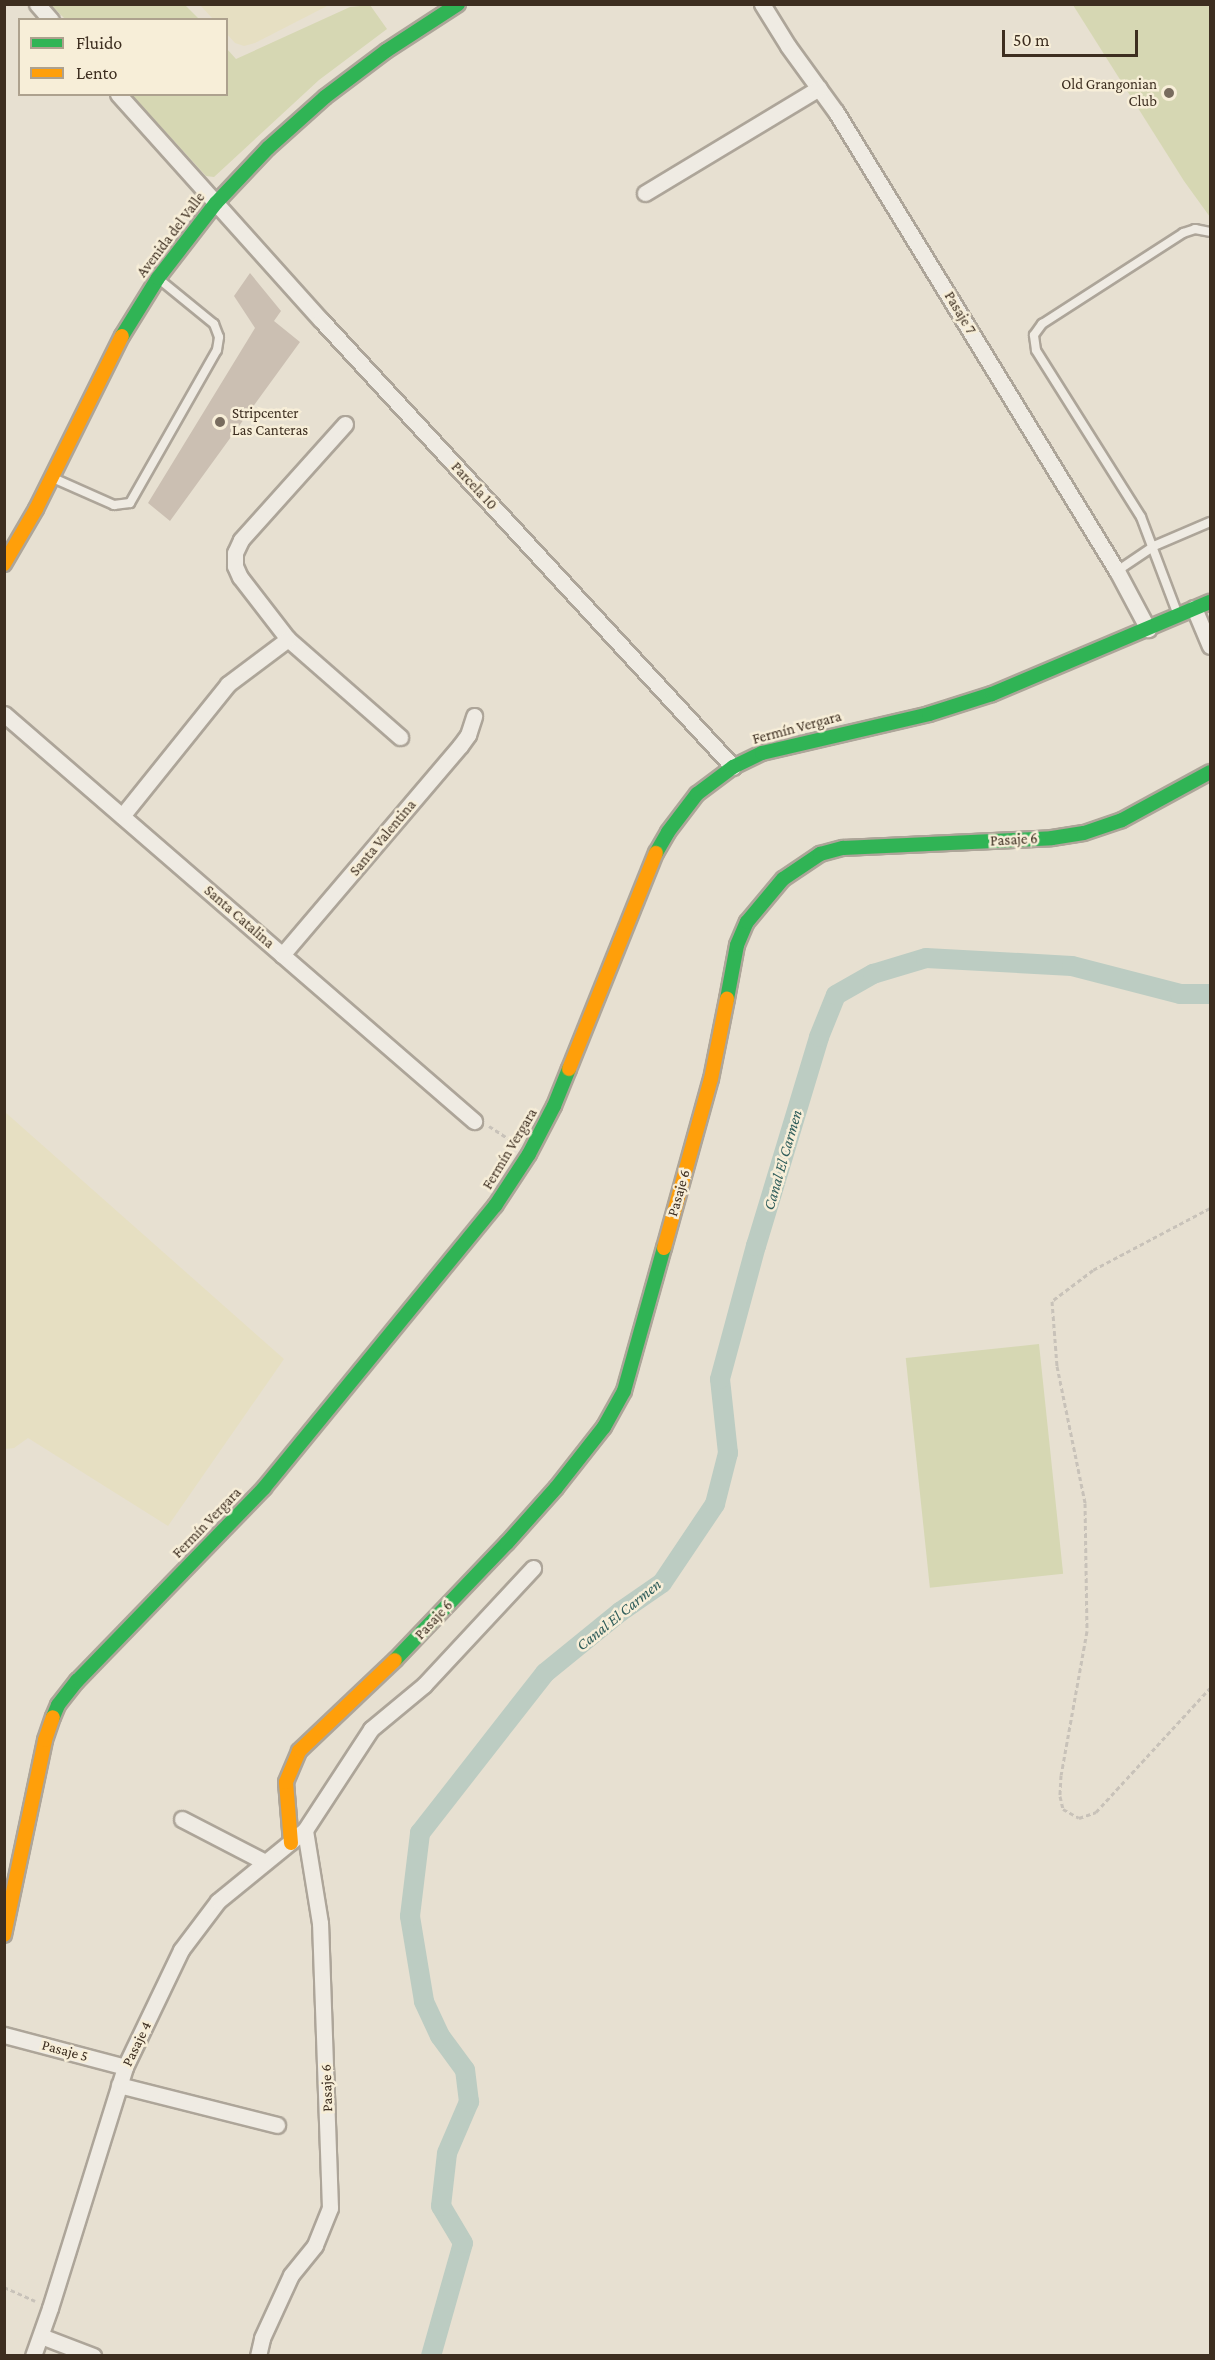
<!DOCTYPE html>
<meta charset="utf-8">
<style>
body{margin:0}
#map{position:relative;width:1215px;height:2360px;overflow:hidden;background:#e7e0d1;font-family:"Crimson Pro",serif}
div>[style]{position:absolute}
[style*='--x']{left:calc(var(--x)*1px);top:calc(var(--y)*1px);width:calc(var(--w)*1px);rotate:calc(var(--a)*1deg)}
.farmland>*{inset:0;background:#e6dfc2}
.green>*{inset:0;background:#d6d7b3;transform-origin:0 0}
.canal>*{height:20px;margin:-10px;padding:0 10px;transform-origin:10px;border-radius:10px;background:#bcccc2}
.building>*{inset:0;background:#cbbfb2}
.path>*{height:3px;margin-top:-1.5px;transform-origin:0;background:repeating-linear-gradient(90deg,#c8c2b9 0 4.5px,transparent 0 7.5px)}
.roads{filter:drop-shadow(2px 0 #ada599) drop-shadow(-2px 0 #ada599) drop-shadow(0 2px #ada599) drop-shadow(0 -2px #ada599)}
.lane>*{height:8px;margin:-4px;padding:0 4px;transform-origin:4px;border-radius:4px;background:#efebe3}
.street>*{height:15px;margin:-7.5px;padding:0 7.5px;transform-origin:7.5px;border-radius:7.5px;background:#efebe3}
.fast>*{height:14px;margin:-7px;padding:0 7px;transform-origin:7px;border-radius:7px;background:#30b455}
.slow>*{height:14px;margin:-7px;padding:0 7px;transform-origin:7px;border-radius:7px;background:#ff9f0a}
.dots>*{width:16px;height:16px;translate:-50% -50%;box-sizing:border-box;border:3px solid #f7eed8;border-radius:50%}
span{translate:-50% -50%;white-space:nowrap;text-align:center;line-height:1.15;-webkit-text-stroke:5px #f7eed8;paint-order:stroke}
.poi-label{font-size:15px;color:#3d2e20}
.right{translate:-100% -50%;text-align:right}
.left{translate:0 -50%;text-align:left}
.street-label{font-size:15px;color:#3d2e20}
.water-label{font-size:16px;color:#2f5d5a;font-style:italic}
.frame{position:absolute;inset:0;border:6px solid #3d2e20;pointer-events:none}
.legend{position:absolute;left:18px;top:18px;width:210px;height:78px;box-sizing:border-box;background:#f7eed8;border:2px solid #ada18e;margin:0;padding:8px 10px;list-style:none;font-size:18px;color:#3d2e20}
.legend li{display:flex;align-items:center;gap:12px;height:30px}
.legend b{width:30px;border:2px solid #ada18e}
.scale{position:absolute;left:1002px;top:30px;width:136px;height:27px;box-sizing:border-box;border:3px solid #3d2e20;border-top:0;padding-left:8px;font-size:18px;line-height:21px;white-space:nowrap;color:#3d2e20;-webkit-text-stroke:4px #f7eed8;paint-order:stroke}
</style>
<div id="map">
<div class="farmland">
<i style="clip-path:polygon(200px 5px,329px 5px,255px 43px,244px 46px,235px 43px,227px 34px,226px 20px,213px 19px)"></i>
<i style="clip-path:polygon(5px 1112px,284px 1359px,168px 1526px,28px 1438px,14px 1448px,5px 1449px)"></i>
</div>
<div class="green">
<i style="clip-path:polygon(51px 5px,185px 5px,199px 19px,65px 19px)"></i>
<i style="clip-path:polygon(370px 5px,387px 29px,319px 80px,214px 177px,206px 176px,132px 95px,226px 94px,227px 49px,236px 59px,350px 7px)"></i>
<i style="clip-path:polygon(1073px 5px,1210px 5px,1210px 217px,1184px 181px)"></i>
<i style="left:1039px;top:1344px;width:231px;height:134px;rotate:84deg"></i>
</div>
<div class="canal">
<i style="--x:431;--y:2356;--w:117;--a:-74.2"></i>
<i style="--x:463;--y:2243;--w:43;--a:-120.7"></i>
<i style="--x:441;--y:2206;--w:53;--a:-83.5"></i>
<i style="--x:447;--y:2153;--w:56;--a:-66.7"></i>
<i style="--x:469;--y:2102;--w:32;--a:-97"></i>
<i style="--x:465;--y:2070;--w:42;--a:-126.3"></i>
<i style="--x:440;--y:2036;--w:38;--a:-115"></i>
<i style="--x:424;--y:2001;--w:86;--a:-99.4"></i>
<i style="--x:410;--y:1916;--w:84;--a:-83.1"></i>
<i style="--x:420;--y:1833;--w:203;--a:-52"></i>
<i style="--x:545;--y:1673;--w:97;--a:-39.1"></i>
<i style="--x:620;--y:1612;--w:51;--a:-34.6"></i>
<i style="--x:662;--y:1583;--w:95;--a:-56.1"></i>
<i style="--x:715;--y:1504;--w:53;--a:-75.7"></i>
<i style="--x:728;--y:1453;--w:74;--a:-96.2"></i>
<i style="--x:720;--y:1379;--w:138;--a:-74.9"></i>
<i style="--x:756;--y:1246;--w:218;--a:-73.2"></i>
<i style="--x:819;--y:1037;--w:45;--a:-68"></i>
<i style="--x:836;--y:995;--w:43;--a:-29.6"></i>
<i style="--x:873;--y:974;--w:55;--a:-16.8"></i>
<i style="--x:926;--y:958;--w:146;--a:3.1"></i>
<i style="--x:1072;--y:966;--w:112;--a:14.5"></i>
<i style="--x:1180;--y:994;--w:30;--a:0"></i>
</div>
<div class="building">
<i style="clip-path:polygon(250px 273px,281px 311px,274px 321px,300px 342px,170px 521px,148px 503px,255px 328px,234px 296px)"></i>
</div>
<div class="path">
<i style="--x:489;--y:1126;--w:30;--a:33"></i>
<i style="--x:1210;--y:1208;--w:132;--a:152.1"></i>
<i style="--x:1093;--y:1270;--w:51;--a:142.9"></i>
<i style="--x:1052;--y:1301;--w:65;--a:85.6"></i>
<i style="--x:1057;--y:1366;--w:140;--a:78.4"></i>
<i style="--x:1085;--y:1503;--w:128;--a:89.1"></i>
<i style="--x:1087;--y:1631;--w:146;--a:100.2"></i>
<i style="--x:1061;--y:1775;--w:21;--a:93"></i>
<i style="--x:1060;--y:1796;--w:13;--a:77"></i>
<i style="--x:1063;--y:1809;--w:18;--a:29"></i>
<i style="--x:1079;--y:1818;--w:18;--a:-19"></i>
<i style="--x:1096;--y:1812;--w:168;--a:-47.4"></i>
<i style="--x:4;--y:2287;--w:34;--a:24"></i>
</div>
<div class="roads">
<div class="lane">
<i style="--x:53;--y:478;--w:67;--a:23.9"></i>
<i style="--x:114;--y:505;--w:16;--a:-7"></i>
<i style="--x:130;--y:503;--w:176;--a:-60.4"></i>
<i style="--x:217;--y:350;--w:13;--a:-81"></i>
<i style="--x:219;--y:337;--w:14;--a:-111"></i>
<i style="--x:214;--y:324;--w:70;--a:-140.8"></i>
<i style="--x:1117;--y:571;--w:45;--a:-34"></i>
<i style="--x:1154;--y:546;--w:61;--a:-23.2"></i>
<i style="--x:1178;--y:615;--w:105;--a:-110.7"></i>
<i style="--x:1141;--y:517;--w:197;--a:-122.2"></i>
<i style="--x:1036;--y:350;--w:15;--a:-98"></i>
<i style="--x:1034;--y:335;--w:14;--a:-54"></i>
<i style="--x:1042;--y:324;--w:168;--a:-32.8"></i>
<i style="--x:1183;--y:233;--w:13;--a:-18"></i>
<i style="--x:1195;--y:229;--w:15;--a:11"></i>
</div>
<div class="street">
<i style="--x:37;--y:4;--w:21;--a:49"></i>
<i style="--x:762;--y:4;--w:49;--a:58.2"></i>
<i style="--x:788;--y:46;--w:82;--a:54"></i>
<i style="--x:836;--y:112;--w:538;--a:58.53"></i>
<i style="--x:1117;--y:571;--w:66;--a:61.9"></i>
<i style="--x:118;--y:94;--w:304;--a:48.1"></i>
<i style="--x:321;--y:320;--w:608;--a:47.33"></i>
<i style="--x:645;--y:193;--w:203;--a:-31.1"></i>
<i style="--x:345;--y:424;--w:156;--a:131.9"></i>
<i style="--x:241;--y:540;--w:14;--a:115"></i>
<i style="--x:235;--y:553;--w:13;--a:90"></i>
<i style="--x:235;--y:566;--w:12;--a:66"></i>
<i style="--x:240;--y:577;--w:78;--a:52.3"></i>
<i style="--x:288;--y:639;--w:149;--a:41.2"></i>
<i style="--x:1194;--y:608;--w:41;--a:67.2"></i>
<i style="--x:4;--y:714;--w:622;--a:40.89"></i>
<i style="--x:122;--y:816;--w:169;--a:-51.2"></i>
<i style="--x:228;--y:684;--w:75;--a:-36.9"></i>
<i style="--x:282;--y:955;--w:275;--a:-49.6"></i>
<i style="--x:460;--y:746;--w:14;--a:-54"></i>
<i style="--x:468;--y:735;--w:20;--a:-72"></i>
<i style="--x:182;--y:1819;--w:93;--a:27.4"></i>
<i style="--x:4;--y:2035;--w:125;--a:14.8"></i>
<i style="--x:119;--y:2085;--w:163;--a:14.2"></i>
<i style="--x:41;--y:2336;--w:56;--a:21"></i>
<i style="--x:33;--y:2356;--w:51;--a:-70.5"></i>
<i style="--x:50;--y:2308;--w:252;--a:-72.7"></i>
<i style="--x:125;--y:2067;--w:130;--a:-64.4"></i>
<i style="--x:181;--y:1950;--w:61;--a:-52.9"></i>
<i style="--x:218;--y:1901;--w:112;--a:-39.2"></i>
<i style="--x:305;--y:1830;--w:121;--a:-56.8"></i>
<i style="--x:371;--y:1729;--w:69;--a:-39.7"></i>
<i style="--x:424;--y:1685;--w:160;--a:-47"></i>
<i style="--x:258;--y:2356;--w:18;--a:-77"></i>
<i style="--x:262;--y:2338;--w:69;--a:-65.3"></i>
<i style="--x:291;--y:2275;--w:38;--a:-51"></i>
<i style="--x:315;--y:2245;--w:40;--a:-68"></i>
<i style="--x:330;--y:2208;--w:285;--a:-92"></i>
<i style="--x:320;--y:1923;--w:94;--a:-99.2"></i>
</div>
<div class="fast">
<i style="--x:122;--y:336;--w:68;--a:-58.2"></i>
<i style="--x:158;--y:278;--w:95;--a:-52.3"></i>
<i style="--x:216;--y:203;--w:76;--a:-46.6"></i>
<i style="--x:268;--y:148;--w:76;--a:-41.8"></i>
<i style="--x:325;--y:97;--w:76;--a:-37"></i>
<i style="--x:386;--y:51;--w:86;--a:-33.1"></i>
<i style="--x:656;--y:853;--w:24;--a:-60"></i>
<i style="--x:668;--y:832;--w:48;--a:-52.7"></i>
<i style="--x:697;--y:794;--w:45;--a:-36.9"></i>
<i style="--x:733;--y:767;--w:32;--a:-26"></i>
<i style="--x:762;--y:753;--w:171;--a:-13.1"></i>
<i style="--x:929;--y:714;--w:66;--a:-17.6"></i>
<i style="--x:992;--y:694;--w:237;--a:-22.9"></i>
<i style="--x:727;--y:999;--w:55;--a:-79.5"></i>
<i style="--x:737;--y:945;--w:25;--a:-67"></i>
<i style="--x:747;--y:922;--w:56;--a:-50.1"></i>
<i style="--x:783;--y:879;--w:45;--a:-34"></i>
<i style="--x:820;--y:854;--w:24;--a:-15"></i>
<i style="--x:843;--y:848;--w:209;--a:-2.7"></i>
<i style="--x:1052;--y:838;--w:32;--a:-9"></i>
<i style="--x:1084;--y:833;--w:40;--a:-18.9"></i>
<i style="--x:1122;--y:820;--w:100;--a:-28.6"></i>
<i style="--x:395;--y:1660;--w:162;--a:-46.3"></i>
<i style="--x:507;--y:1543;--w:74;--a:-48.3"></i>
<i style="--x:556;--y:1488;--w:78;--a:-51.8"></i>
<i style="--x:604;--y:1427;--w:41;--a:-60.9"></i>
<i style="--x:624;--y:1391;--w:148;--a:-74.4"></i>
<i style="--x:53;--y:1717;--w:13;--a:-67"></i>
<i style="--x:58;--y:1705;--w:31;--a:-52"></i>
<i style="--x:77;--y:1681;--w:269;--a:-45.9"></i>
<i style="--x:264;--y:1488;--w:365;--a:-50.7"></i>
<i style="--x:495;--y:1206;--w:62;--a:-56.8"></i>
<i style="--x:529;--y:1154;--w:54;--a:-62.5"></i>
<i style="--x:554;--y:1106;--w:40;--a:-68"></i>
</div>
<div class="slow">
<i style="--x:4;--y:564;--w:64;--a:-59.8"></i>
<i style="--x:36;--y:509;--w:193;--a:-63.6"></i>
<i style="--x:569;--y:1069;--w:233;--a:-68.1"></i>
<i style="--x:664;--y:1248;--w:175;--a:-74.5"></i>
<i style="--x:711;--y:1079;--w:82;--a:-78.7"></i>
<i style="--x:291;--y:1843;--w:61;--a:-94.7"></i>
<i style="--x:286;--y:1782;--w:34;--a:-67"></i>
<i style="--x:299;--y:1751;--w:132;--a:-43.5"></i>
<i style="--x:4;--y:1935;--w:199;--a:-78.1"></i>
<i style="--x:45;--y:1740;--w:24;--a:-71"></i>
</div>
</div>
<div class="dots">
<i style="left:1169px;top:93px;background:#786c5e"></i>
<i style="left:220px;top:422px;background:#786c5e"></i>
</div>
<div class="poi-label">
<span class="right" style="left:1157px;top:93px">Old Grangonian<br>Club</span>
<span class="left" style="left:232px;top:422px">Stripcenter<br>Las Canteras</span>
</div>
<div class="street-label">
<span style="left:171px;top:235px;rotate:-53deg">Avenida del Valle</span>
<span style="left:960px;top:313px;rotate:59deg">Pasaje 7</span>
<span style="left:474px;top:486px;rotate:47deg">Parcela 10</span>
<span style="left:797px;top:728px;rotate:-15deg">Fermín Vergara</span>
<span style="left:383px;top:838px;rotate:-50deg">Santa Valentina</span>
<span style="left:1014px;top:840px;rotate:-3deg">Pasaje 6</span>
<span style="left:239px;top:917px;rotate:41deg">Santa Catalina</span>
<span style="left:510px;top:1149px;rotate:-59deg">Fermín Vergara</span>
<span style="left:679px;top:1193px;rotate:-74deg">Pasaje 6</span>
<span style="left:207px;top:1523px;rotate:-46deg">Fermín Vergara</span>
<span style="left:434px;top:1620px;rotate:-47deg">Pasaje 6</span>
<span style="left:137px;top:2044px;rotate:-64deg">Pasaje 4</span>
<span style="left:65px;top:2051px;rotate:15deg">Pasaje 5</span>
<span style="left:327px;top:2088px;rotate:-92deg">Pasaje 6</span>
</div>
<div class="water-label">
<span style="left:783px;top:1160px;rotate:-74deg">Canal El Carmen</span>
<span style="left:619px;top:1615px;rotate:-39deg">Canal El Carmen</span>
</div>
<div class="frame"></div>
<ul class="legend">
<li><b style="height:8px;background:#30b455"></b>Fluido</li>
<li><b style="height:8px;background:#ff9f0a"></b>Lento</li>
</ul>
<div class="scale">50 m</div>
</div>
